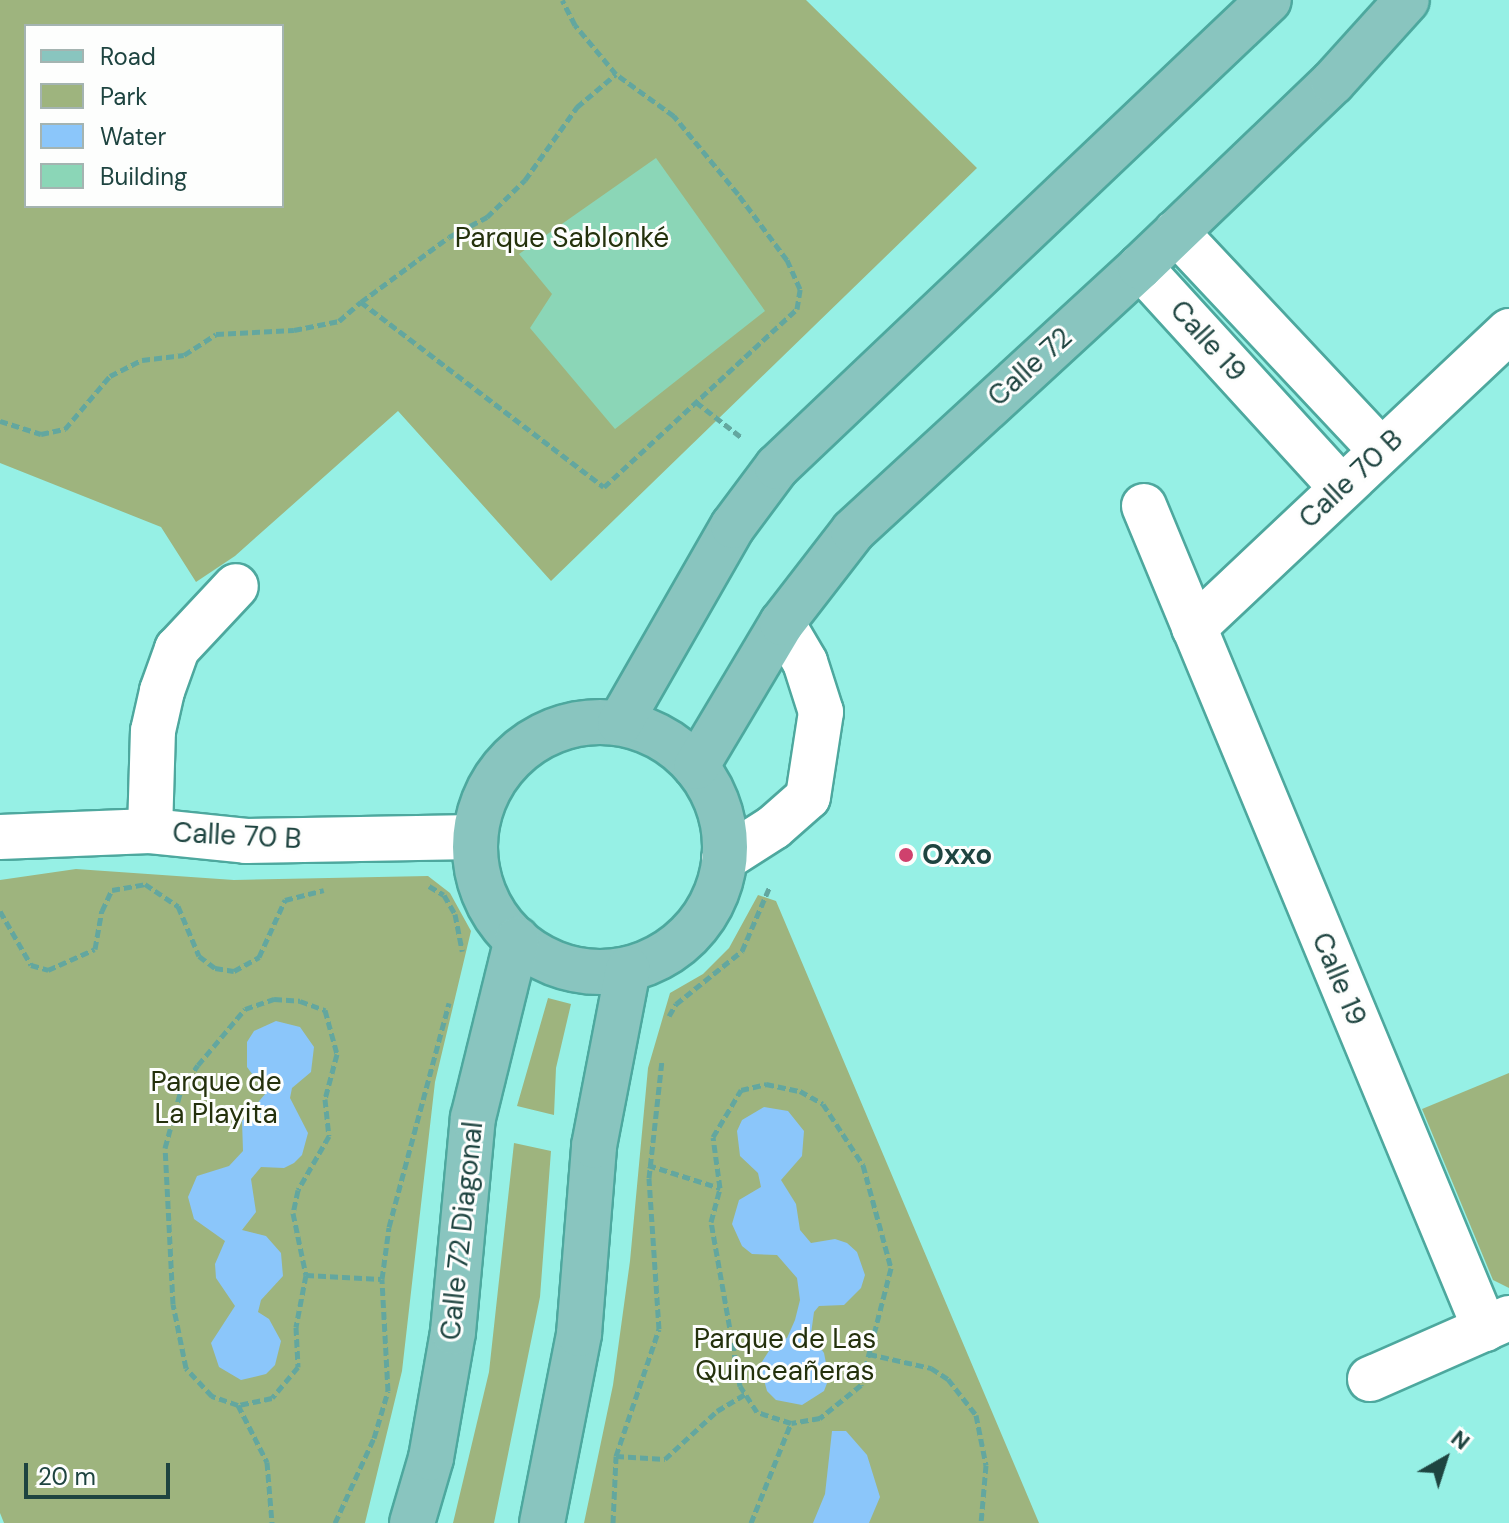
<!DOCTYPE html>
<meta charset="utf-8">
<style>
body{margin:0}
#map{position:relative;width:1509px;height:1523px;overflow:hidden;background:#96f0e5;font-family:"DM Sans",sans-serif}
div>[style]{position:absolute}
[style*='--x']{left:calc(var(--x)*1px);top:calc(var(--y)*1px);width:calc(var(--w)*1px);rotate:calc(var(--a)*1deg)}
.green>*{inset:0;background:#9eb47e}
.water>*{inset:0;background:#8bc6fa}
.building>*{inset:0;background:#8bd6b7}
.path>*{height:5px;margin-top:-2.5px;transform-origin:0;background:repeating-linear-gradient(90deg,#63a79f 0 8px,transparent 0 12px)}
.roads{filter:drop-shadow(2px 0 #4da89e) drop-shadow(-2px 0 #4da89e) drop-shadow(0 2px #4da89e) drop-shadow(0 -2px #4da89e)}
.minor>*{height:44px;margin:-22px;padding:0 22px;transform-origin:22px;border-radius:22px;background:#fff}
.major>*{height:44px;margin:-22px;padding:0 22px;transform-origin:22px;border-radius:22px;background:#89c5bf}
.major>.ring{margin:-22px;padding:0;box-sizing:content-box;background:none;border:44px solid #89c5bf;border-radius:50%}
.dots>*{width:22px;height:22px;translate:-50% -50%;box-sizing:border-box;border:4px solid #fdfefd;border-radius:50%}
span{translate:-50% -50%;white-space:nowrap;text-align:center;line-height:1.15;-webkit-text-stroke:6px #fdfefd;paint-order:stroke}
.park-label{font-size:28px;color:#24310c}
.street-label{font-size:28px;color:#1e4440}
.poi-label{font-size:28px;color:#1e4440;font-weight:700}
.left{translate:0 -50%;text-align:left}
.legend{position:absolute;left:24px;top:24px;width:260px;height:184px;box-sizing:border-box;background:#fdfefd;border:2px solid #a4b4b1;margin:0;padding:10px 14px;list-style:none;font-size:24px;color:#1e4440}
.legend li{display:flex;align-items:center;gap:16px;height:40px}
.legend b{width:40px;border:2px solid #a4b4b1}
.north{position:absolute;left:1405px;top:1419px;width:80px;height:80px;-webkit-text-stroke:6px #fdfefd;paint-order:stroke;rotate:39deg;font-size:22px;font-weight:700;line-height:32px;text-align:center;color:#1e4440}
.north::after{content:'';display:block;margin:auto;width:28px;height:36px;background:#1e4440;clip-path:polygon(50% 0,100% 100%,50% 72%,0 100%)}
.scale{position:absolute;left:24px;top:1463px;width:146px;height:36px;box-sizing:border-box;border:4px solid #1e4440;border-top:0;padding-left:10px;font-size:24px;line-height:28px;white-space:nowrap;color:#1e4440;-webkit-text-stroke:6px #fdfefd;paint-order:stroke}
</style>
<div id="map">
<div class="green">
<i style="clip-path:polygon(evenodd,0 0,806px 0,977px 168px,551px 581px,398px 411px,235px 556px,196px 582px,161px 527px,0 463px,0 0,26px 26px,282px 26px,282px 206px,26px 206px,26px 26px)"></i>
<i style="clip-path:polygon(76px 869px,234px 880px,428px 876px,450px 893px,471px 931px,435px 1082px,402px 1371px,365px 1523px,4px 1523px,0 1513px,0 880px)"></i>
<i style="clip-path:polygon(758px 895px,776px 901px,1039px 1523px,584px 1523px,613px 1385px,630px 1261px,648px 1068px,670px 993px,703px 974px,729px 948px)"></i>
<i style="clip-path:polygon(548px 998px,571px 1004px,556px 1068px,554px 1115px,517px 1106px)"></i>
<i style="clip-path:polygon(1509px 1073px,1509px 1288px,1493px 1280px,1422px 1109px)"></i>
<i style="clip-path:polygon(514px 1143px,551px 1151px,540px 1297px,494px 1523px,453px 1523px,489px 1372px)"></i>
</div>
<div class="water">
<i style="clip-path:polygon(276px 1021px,300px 1027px,314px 1047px,311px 1072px,292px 1088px,290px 1098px,308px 1133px,302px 1155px,294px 1163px,284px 1168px,261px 1167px,251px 1179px,256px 1212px,242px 1230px,266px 1236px,281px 1253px,283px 1276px,261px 1300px,258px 1312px,269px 1319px,281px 1341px,275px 1365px,266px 1374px,241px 1380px,219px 1367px,211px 1343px,235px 1306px,216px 1278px,215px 1264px,225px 1241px,194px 1219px,188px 1197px,197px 1176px,229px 1166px,243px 1151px,242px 1121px,266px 1093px,247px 1067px,247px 1042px,254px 1031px)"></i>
<i style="clip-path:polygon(764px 1107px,788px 1111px,804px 1131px,802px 1156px,781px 1180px,796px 1204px,800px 1230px,811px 1243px,835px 1239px,847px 1243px,857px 1252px,865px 1275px,861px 1288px,844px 1305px,819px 1306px,814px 1312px,811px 1334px,824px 1353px,829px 1378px,824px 1391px,802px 1405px,776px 1400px,767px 1391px,760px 1365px,774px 1343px,787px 1338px,795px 1320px,800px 1300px,797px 1278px,777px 1255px,752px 1254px,742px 1246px,732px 1224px,739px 1200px,761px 1187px,758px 1173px,740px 1156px,737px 1131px,742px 1120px)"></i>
<i style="clip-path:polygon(832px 1431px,846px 1431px,867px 1455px,880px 1497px,869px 1523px,813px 1523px,825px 1494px)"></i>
</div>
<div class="building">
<i style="clip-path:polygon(656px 158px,765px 311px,615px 429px,530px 328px,552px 294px,519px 254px)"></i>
</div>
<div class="path">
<i style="--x:361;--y:302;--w:109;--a:-36.5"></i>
<i style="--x:449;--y:237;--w:43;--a:-27.8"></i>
<i style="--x:487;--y:217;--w:53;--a:-44.2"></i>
<i style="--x:525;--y:180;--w:90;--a:-54.5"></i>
<i style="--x:577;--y:107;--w:51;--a:-40.2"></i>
<i style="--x:696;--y:402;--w:57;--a:37.9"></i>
<i style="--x:0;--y:421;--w:43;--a:17.6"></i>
<i style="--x:41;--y:434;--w:25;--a:-12"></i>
<i style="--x:65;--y:429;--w:70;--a:-49.7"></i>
<i style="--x:110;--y:376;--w:36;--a:-27"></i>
<i style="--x:142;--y:360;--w:42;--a:-6.8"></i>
<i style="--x:184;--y:355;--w:38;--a:-33"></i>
<i style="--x:216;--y:334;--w:78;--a:-2.9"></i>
<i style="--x:294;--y:330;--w:46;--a:-11.3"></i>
<i style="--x:339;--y:321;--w:29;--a:-41"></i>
<i style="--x:361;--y:302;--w:305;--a:37.3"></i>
<i style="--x:604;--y:487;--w:263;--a:-42.7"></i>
<i style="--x:797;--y:309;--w:20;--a:-81"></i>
<i style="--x:800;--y:289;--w:32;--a:-114"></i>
<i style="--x:787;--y:260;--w:82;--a:-126.6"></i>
<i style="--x:738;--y:194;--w:101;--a:-129.4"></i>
<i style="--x:674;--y:116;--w:72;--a:-144.1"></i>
<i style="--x:616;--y:74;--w:64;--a:-129.9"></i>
<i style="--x:575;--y:25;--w:28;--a:-117"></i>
<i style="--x:429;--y:886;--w:17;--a:31"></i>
<i style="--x:444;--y:895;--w:22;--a:60"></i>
<i style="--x:455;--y:914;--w:38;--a:79"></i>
<i style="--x:0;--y:911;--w:62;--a:60.1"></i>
<i style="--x:31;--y:965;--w:18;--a:16"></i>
<i style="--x:48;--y:970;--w:51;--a:-24.1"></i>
<i style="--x:95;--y:949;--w:39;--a:-80"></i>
<i style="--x:102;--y:911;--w:23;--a:-65"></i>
<i style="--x:112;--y:890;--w:34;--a:-10"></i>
<i style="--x:145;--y:884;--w:40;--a:34"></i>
<i style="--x:178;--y:906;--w:54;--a:67.2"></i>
<i style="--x:199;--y:956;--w:20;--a:37"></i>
<i style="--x:215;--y:968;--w:19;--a:9"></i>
<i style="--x:234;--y:971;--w:29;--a:-29"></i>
<i style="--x:259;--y:957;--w:63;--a:-65.5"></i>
<i style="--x:285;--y:900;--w:40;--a:-14.4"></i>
<i style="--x:274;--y:999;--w:26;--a:4"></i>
<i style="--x:300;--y:1001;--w:27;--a:20"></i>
<i style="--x:325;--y:1010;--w:46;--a:74.7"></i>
<i style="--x:337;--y:1054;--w:47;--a:104.9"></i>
<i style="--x:325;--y:1099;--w:37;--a:84"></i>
<i style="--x:329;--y:1136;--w:62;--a:119.9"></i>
<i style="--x:298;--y:1190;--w:24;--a:102"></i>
<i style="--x:293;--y:1213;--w:63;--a:78.2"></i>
<i style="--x:306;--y:1275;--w:53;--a:100.9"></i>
<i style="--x:296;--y:1327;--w:40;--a:87.1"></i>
<i style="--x:298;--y:1367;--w:40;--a:130"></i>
<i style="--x:272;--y:1398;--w:35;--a:168"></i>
<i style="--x:238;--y:1405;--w:28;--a:-161"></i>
<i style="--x:212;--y:1396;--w:38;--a:-133"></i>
<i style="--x:186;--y:1368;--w:65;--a:-101.5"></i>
<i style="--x:173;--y:1304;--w:156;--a:-92.9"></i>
<i style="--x:165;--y:1148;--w:60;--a:-74.6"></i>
<i style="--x:181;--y:1090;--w:30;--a:-56"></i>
<i style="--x:198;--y:1065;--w:73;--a:-50"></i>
<i style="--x:245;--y:1009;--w:31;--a:-19"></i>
<i style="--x:669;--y:1016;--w:14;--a:-60"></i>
<i style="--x:676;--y:1004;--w:85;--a:-38.8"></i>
<i style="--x:742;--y:951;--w:71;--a:-66.7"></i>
<i style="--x:648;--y:1165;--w:76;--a:17.7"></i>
<i style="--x:720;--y:1188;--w:51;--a:-97.8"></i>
<i style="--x:713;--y:1137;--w:55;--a:-59.2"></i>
<i style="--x:741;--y:1090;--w:26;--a:-13"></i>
<i style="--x:766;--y:1084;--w:35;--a:12"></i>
<i style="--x:800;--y:1091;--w:26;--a:29"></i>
<i style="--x:823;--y:1104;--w:73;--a:56.7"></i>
<i style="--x:863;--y:1165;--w:107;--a:74.8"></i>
<i style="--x:891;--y:1268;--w:121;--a:104.4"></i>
<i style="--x:861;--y:1385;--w:53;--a:141.2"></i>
<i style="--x:820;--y:1418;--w:29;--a:170"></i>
<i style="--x:791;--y:1423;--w:36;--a:-162"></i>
<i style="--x:757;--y:1412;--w:31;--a:-123"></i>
<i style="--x:740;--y:1386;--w:167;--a:-100"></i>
<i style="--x:711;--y:1222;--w:35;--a:-75"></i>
<i style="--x:306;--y:1275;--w:75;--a:3.1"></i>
<i style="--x:869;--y:1354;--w:64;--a:12.7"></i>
<i style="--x:931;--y:1368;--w:20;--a:33"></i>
<i style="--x:948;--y:1379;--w:46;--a:52.1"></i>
<i style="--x:976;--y:1415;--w:51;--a:78.7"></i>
<i style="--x:986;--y:1465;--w:58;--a:94.9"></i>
<i style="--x:238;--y:1405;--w:64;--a:63"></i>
<i style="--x:267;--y:1462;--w:61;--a:85.3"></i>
<i style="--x:616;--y:1456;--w:49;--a:3.5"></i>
<i style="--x:665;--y:1459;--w:71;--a:-42.7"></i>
<i style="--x:717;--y:1411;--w:33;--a:-31"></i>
<i style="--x:335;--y:1523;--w:94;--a:-65.4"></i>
<i style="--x:374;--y:1438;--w:49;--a:-73.4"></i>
<i style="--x:388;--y:1391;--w:112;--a:-93.1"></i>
<i style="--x:382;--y:1279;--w:52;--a:-82.3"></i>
<i style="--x:389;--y:1227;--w:232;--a:-75"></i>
<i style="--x:613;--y:1523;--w:67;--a:-87.4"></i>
<i style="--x:616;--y:1456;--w:134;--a:-71.3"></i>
<i style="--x:659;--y:1329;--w:151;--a:-93.8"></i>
<i style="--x:649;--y:1178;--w:118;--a:-83.7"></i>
<i style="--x:751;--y:1523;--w:108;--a:-68.2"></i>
</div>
<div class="roads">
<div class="minor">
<i style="--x:1176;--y:232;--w:299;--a:46.8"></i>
<i style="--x:1140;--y:267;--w:298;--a:47.6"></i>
<i style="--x:1144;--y:506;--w:891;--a:67.49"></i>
<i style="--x:1194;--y:628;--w:433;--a:-43.3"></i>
<i style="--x:150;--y:831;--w:100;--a:-88.3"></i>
<i style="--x:153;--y:731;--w:41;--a:-77.3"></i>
<i style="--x:162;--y:691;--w:45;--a:-70.3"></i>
<i style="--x:177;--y:649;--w:86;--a:-46.9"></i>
<i style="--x:0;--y:837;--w:150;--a:-2.3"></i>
<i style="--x:150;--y:831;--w:97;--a:5.9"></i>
<i style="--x:246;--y:841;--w:229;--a:-1"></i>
<i style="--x:724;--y:859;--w:59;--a:-32.6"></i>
<i style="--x:774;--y:827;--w:45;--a:-41.4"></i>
<i style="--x:808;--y:797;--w:86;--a:-81.3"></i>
<i style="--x:821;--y:712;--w:52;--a:-107.7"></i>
<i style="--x:805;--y:662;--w:45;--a:-120.5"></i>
<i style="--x:1370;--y:1379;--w:152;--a:-23.7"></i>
</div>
<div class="major">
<i class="ring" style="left:475px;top:722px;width:206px;height:206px"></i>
<i style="--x:620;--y:723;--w:227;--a:-60.2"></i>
<i style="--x:733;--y:526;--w:74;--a:-53.3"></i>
<i style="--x:777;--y:467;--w:678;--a:-43.51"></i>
<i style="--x:696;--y:767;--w:168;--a:-59.2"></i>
<i style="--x:782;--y:623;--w:116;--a:-52.3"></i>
<i style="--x:853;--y:531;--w:390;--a:-42.6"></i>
<i style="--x:1140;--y:267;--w:267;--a:-43.8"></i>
<i style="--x:1333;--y:82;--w:110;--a:-47.9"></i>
<i style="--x:412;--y:1523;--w:68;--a:-73.7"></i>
<i style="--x:431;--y:1458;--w:128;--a:-80.1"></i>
<i style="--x:453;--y:1332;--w:215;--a:-84.7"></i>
<i style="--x:473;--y:1118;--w:184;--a:-76.2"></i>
<i style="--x:542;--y:1523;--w:193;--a:-78.9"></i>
<i style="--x:579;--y:1334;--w:189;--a:-85.4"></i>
<i style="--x:594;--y:1146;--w:180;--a:-79.1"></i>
</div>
</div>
<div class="dots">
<i style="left:906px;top:855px;background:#cf416d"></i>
</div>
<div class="park-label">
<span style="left:562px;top:238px">Parque Sablonké</span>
<span style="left:216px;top:1098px">Parque de<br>La Playita</span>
<span style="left:785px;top:1355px">Parque de Las<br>Quinceañeras</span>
</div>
<div class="street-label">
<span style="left:1208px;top:341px;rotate:48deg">Calle 19</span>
<span style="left:1030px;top:367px;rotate:-42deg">Calle 72</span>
<span style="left:1351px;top:479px;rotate:-43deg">Calle 70 B</span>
<span style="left:237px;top:836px;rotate:3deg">Calle 70 B</span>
<span style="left:1339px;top:979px;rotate:67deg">Calle 19</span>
<span style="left:462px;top:1231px;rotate:-84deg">Calle 72 Diagonal</span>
</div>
<div class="poi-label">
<span class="left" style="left:922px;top:855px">Oxxo</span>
</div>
<ul class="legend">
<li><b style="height:10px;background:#89c5bf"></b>Road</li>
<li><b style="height:22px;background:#9eb47e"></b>Park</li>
<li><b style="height:22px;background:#8bc6fa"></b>Water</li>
<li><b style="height:22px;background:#8bd6b7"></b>Building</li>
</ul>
<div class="north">N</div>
<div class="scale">20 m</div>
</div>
